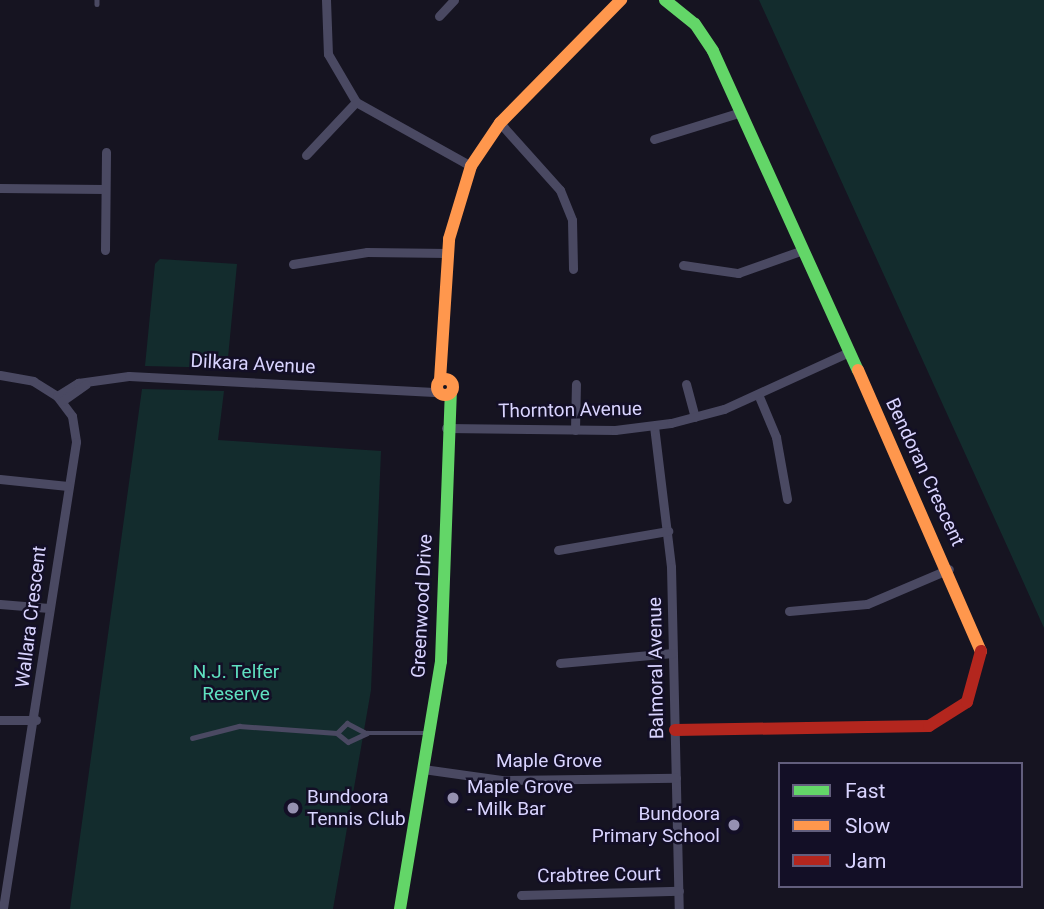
<!DOCTYPE html>
<style>
body{margin:0}
#map{position:relative;width:1044px;height:909px;overflow:hidden;background:#161421;font-family:Roboto,sans-serif}
div>[style]{position:absolute}
[style*='--x']{left:calc(var(--x)*1px);top:calc(var(--y)*1px);width:calc(var(--w)*1px);rotate:calc(var(--a)*1deg)}
.green>*{inset:0;background:#132c2d}
.lane>*{height:4.5px;margin:-2.25px;padding:0 2.25px;transform-origin:2.25px;border-radius:2.25px;background:#4a4962}
.street>*{height:9px;margin:-4.5px;padding:0 4.5px;transform-origin:4.5px;border-radius:4.5px;background:#4a4962}
.fast>*{height:12px;margin:-6px;padding:0 6px;transform-origin:6px;border-radius:6px;background:#63d668}
.slow>*{height:12px;margin:-6px;padding:0 6px;transform-origin:6px;border-radius:6px;background:#ff974d}
.slow>.ring{margin:-6px;padding:0;box-sizing:content-box;background:none;border:12px solid #ff974d;border-radius:50%}
.jam>*{height:12px;margin:-6px;padding:0 6px;transform-origin:6px;border-radius:6px;background:#b3261e}
.dots>*{width:19px;height:19px;translate:-50% -50%;box-sizing:border-box;border:4px solid #130f26;border-radius:50%}
span{translate:-50% -50%;white-space:nowrap;text-align:center;line-height:1.15;-webkit-text-stroke:5px #130f26;paint-order:stroke}
.street-label{font-size:19px;color:#d9d4ff}
.park-label{font-size:19px;color:#5fe0c0}
.poi-label{font-size:19px;color:#d9d4ff}
.left{translate:0 -50%;text-align:left}
.right{translate:-100% -50%;text-align:right}
.legend{position:absolute;left:778px;top:762px;width:245px;height:126px;box-sizing:border-box;background:#130f26;border:2px solid #625e7d;margin:0;padding:9px 12px;list-style:none;font-size:21px;color:#d9d4ff}
.legend li{display:flex;align-items:center;gap:14px;height:35px}
.legend b{width:35px;border:2px solid #625e7d}
</style>
<div id="map">
<div class="green">
<i style="clip-path:polygon(759px 0,1044px 0,1044px 628px,1008px 548px)"></i>
<i style="clip-path:polygon(160px 259px,237px 264px,227px 368px,145px 366px,155px 264px)"></i>
<i style="clip-path:polygon(142px 389px,224px 391px,218px 440px,381px 451px,371px 690px,333px 909px,70px 909px)"></i>
</div>
<div class="lane">
<i style="--x:97;--y:0;--w:4;--a:90"></i>
<i style="--x:337;--y:733;--w:14;--a:39"></i>
<i style="--x:348;--y:742;--w:21;--a:-25"></i>
<i style="--x:367;--y:733;--w:60;--a:0"></i>
<i style="--x:337;--y:733;--w:14;--a:-45"></i>
<i style="--x:347;--y:723;--w:21;--a:28"></i>
<i style="--x:192;--y:738;--w:49;--a:-14.3"></i>
<i style="--x:239;--y:726;--w:98;--a:4.1"></i>
</div>
<div class="street">
<i style="--x:326;--y:0;--w:54;--a:87.9"></i>
<i style="--x:328;--y:54;--w:56;--a:59.7"></i>
<i style="--x:356;--y:102;--w:132;--a:29.1"></i>
<i style="--x:439;--y:16;--w:22;--a:-47"></i>
<i style="--x:500;--y:123;--w:90;--a:48.2"></i>
<i style="--x:560;--y:190;--w:32;--a:68"></i>
<i style="--x:572;--y:220;--w:49;--a:88.8"></i>
<i style="--x:654;--y:139;--w:91;--a:-17.2"></i>
<i style="--x:306;--y:155;--w:73;--a:-46.7"></i>
<i style="--x:0;--y:188;--w:105;--a:0.5"></i>
<i style="--x:105;--y:250;--w:98;--a:-89.4"></i>
<i style="--x:293;--y:264;--w:75;--a:-9.2"></i>
<i style="--x:367;--y:252;--w:81;--a:0.7"></i>
<i style="--x:683;--y:265;--w:56;--a:8.3"></i>
<i style="--x:738;--y:273;--w:69;--a:-19.5"></i>
<i style="--x:0;--y:375;--w:34;--a:10"></i>
<i style="--x:33;--y:381;--w:28;--a:32"></i>
<i style="--x:57;--y:396;--w:25;--a:53"></i>
<i style="--x:72;--y:416;--w:26;--a:81"></i>
<i style="--x:76;--y:442;--w:473;--a:98.9"></i>
<i style="--x:686;--y:384;--w:34;--a:75"></i>
<i style="--x:758;--y:394;--w:47;--a:67.3"></i>
<i style="--x:776;--y:437;--w:63;--a:79.9"></i>
<i style="--x:57;--y:396;--w:25;--a:-32"></i>
<i style="--x:78;--y:383;--w:51;--a:-7.8"></i>
<i style="--x:129;--y:376;--w:310;--a:3"></i>
<i style="--x:62;--y:401;--w:29;--a:-35"></i>
<i style="--x:654;--y:426;--w:142;--a:83.1"></i>
<i style="--x:671;--y:567;--w:342;--a:88.7"></i>
<i style="--x:446;--y:428;--w:169;--a:0.7"></i>
<i style="--x:615;--y:430;--w:56;--a:-7.1"></i>
<i style="--x:671;--y:423;--w:55;--a:-14.8"></i>
<i style="--x:724;--y:409;--w:137;--a:-24.5"></i>
<i style="--x:575;--y:430;--w:46;--a:-88.8"></i>
<i style="--x:0;--y:479;--w:68;--a:5.9"></i>
<i style="--x:558;--y:550;--w:112;--a:-9.8"></i>
<i style="--x:0;--y:604;--w:49;--a:4.7"></i>
<i style="--x:789;--y:611;--w:78;--a:-5.1"></i>
<i style="--x:867;--y:604;--w:89;--a:-23.1"></i>
<i style="--x:560;--y:663;--w:113;--a:-5.1"></i>
<i style="--x:0;--y:720;--w:36;--a:0"></i>
<i style="--x:423;--y:769;--w:79;--a:8"></i>
<i style="--x:501;--y:780;--w:175;--a:-0.7"></i>
<i style="--x:521;--y:895;--w:158;--a:-1.5"></i>
</div>
<div class="fast">
<i style="--x:665;--y:0;--w:38;--a:39"></i>
<i style="--x:695;--y:24;--w:32;--a:56"></i>
<i style="--x:713;--y:51;--w:350;--a:65.6"></i>
<i style="--x:400;--y:909;--w:251;--a:-80.6"></i>
<i style="--x:441;--y:661;--w:268;--a:-87.9"></i>
</div>
<div class="slow">
<i style="--x:858;--y:370;--w:307;--a:66.4"></i>
<i class="ring" style="left:437px;top:379px;width:4px;height:4px"></i>
<i style="--x:440;--y:380;--w:141;--a:-86.3"></i>
<i style="--x:449;--y:239;--w:76;--a:-73.2"></i>
<i style="--x:471;--y:166;--w:52;--a:-56"></i>
<i style="--x:500;--y:123;--w:173;--a:-45.5"></i>
</div>
<div class="jam">
<i style="--x:675;--y:730;--w:254;--a:-0.9"></i>
<i style="--x:929;--y:726;--w:45;--a:-32.3"></i>
<i style="--x:967;--y:702;--w:53;--a:-74.6"></i>
</div>
<div class="dots">
<i style="left:453px;top:798px;background:#9591b1"></i>
<i style="left:293px;top:808px;background:#9591b1"></i>
<i style="left:734px;top:825px;background:#9591b1"></i>
</div>
<div class="street-label">
<span style="left:253px;top:364px;rotate:3deg">Dilkara Avenue</span>
<span style="left:570px;top:410px;rotate:-1deg">Thornton Avenue</span>
<span style="left:925px;top:472px;rotate:65deg">Bendoran Crescent</span>
<span style="left:422px;top:606px;rotate:-87deg">Greenwood Drive</span>
<span style="left:31px;top:617px;rotate:-83deg">Wallara Crescent</span>
<span style="left:656px;top:668px;rotate:-91deg">Balmoral Avenue</span>
<span style="left:549px;top:761px">Maple Grove</span>
<span style="left:599px;top:875px;rotate:-1deg">Crabtree Court</span>
</div>
<div class="park-label">
<span style="left:236px;top:683px">N.J. Telfer<br>Reserve</span>
</div>
<div class="poi-label">
<span class="left" style="left:467px;top:798px">Maple Grove<br>- Milk Bar</span>
<span class="left" style="left:307px;top:808px">Bundoora<br>Tennis Club</span>
<span class="right" style="left:720px;top:825px">Bundoora<br>Primary School</span>
</div>
<ul class="legend">
<li><b style="height:9px;background:#63d668"></b>Fast</li>
<li><b style="height:9px;background:#ff974d"></b>Slow</li>
<li><b style="height:9px;background:#b3261e"></b>Jam</li>
</ul>
</div>
